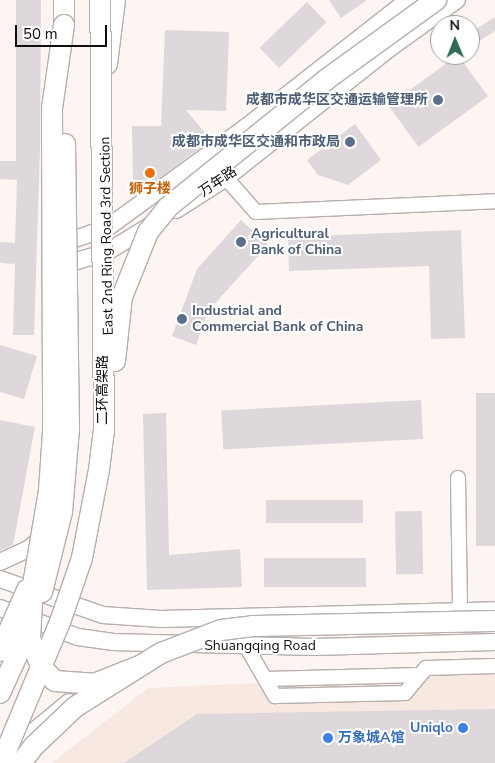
<!DOCTYPE html>
<meta charset="utf-8">
<style>
body{margin:0}
#map{position:relative;width:495px;height:763px;overflow:hidden;background:#fdf5f2;font-family:"Nunito Sans","Noto Sans SC",sans-serif}
div>[style]{position:absolute}
[style*='--x']{left:calc(var(--x)*1px);top:calc(var(--y)*1px);width:calc(var(--w)*1px);rotate:calc(var(--a)*1deg)}
.built>*{inset:0;background:#f8e8e2}
.building>*{inset:0;background:#ded7db;transform-origin:0 0}
.roads{filter:drop-shadow(1px 0 #b6afac) drop-shadow(-1px 0 #b6afac) drop-shadow(0 1px #b6afac) drop-shadow(0 -1px #b6afac)}
.minor>*{height:14px;margin:-7px;padding:0 7px;transform-origin:7px;border-radius:7px;background:#fff}
.major>*{height:16px;margin:-8px;padding:0 8px;transform-origin:8px;border-radius:8px;background:#fff}
.highway>*{height:20px;margin:-10px;padding:0 10px;transform-origin:10px;border-radius:10px;background:#fff}
.bridges{filter:drop-shadow(1px 0 #b6afac) drop-shadow(-1px 0 #b6afac) drop-shadow(0 1px #b6afac) drop-shadow(0 -1px #b6afac)}
.highway-bridge>*{height:20px;margin:-10px;padding:0 10px;transform-origin:10px;border-radius:10px;background:#fff}
.dots>*{width:14px;height:14px;translate:-50% -50%;box-sizing:border-box;border:2px solid #fff;border-radius:50%}
span{translate:-50% -50%;white-space:nowrap;text-align:center;line-height:1.15;-webkit-text-stroke:4px #fff;paint-order:stroke}
.service-label{font-size:14px;color:#4e5e75;font-weight:700}
.right{translate:-100% -50%;text-align:right}
.left{translate:0 -50%;text-align:left}
.street-label{font-size:14px;color:#100d0c}
.food-label{font-size:14px;color:#c56008;font-weight:700}
.shop-label{font-size:14px;color:#366cbe;font-weight:700}
.north{position:absolute;left:430px;top:15px;width:50px;height:50px;box-sizing:border-box;background:#fff;border:1px solid #9f9e9e;border-radius:50%;rotate:359deg;font-size:14px;font-weight:700;line-height:20px;text-align:center;color:#100d0c}
.north::after{content:'';display:block;margin:auto;width:18px;height:22px;background:#2f6a54;clip-path:polygon(50% 0,100% 100%,50% 72%,0 100%)}
.scale{position:absolute;left:15px;top:25px;width:92px;height:22px;box-sizing:border-box;border:2px solid #100d0c;border-top:0;padding-left:6px;font-size:15px;line-height:18px;white-space:nowrap;color:#100d0c;-webkit-text-stroke:4px #fff;paint-order:stroke}
</style>
<div id="map">
<div class="built">
<i style="clip-path:polygon(495px 673px,495px 763px,52px 763px,148px 688px)"></i>
</div>
<div class="building">
<i style="clip-path:polygon(16px 0,41px 0,40px 150px,34px 335px,13px 335px,15px 264px,0 263px,0 242px,15px 243px,17px 180px,0 179px,0 161px,16px 161px)"></i>
<i style="clip-path:polygon(329px 0,367px 0,341px 18px)"></i>
<i style="left:307px;top:2px;width:28px;height:66px;rotate:46deg"></i>
<i style="clip-path:polygon(495px 17px,495px 31px,479px 41px,473px 31px)"></i>
<i style="clip-path:polygon(165px 30px,229px 32px,226px 111px,186px 110px,211px 140px,154px 182px,133px 182px,132px 126px,161px 126px)"></i>
<i style="left:458px;top:55px;width:51px;height:86px;rotate:54deg"></i>
<i style="clip-path:polygon(355px 124px,381px 160px,348px 185px,318px 175px,307px 160px)"></i>
<i style="clip-path:polygon(241px 220px,268px 245px,208px 311px,196px 345px,172px 336px,197px 269px)"></i>
<i style="clip-path:polygon(461px 230px,465px 338px,431px 339px,429px 266px,289px 271px,288px 237px)"></i>
<i style="clip-path:polygon(0 345px,37px 356px,24px 399px,0 392px)"></i>
<i style="left:495px;top:393px;width:153px;height:19px;rotate:90deg"></i>
<i style="left:421px;top:400px;width:39px;height:200px;rotate:87deg"></i>
<i style="clip-path:polygon(166px 413px,169px 555px,240px 549px,242px 587px,147px 590px,143px 414px)"></i>
<i style="clip-path:polygon(0 420px,35px 427px,13px 545px,0 551px)"></i>
<i style="left:266px;top:500px;width:97px;height:23px"></i>
<i style="left:422px;top:511px;width:63px;height:27px;rotate:89deg"></i>
<i style="left:264px;top:558px;width:102px;height:29px"></i>
<i style="clip-path:polygon(495px 709px,495px 763px,124px 763px,197px 714px)"></i>
</div>
<div class="roads">
<div class="minor">
<i style="--x:226;--y:178;--w:45;--a:48.6"></i>
<i style="--x:256;--y:212;--w:239;--a:-2.6"></i>
<i style="--x:458;--y:478;--w:133;--a:89.1"></i>
<i style="--x:246;--y:646;--w:58;--a:59.9"></i>
<i style="--x:275;--y:696;--w:130;--a:-1.3"></i>
<i style="--x:405;--y:693;--w:33;--a:-50"></i>
<i style="--x:426;--y:668;--w:69;--a:-1.7"></i>
<i style="--x:265;--y:679;--w:155;--a:-1.5"></i>
</div>
<div class="major">
<i style="--x:176;--y:210;--w:59;--a:-32.6"></i>
<i style="--x:226;--y:178;--w:209;--a:-38.4"></i>
<i style="--x:390;--y:48;--w:82;--a:-35.6"></i>
<i style="--x:60;--y:244;--w:50;--a:-18.8"></i>
<i style="--x:107;--y:228;--w:172;--a:-36"></i>
<i style="--x:246;--y:127;--w:206;--a:-38.1"></i>
<i style="--x:60;--y:266;--w:49;--a:-16.6"></i>
<i style="--x:107;--y:252;--w:54;--a:-31.3"></i>
<i style="--x:0;--y:562;--w:31;--a:-25"></i>
<i style="--x:28;--y:549;--w:23;--a:-38"></i>
<i style="--x:0;--y:579;--w:109;--a:19.3"></i>
<i style="--x:103;--y:615;--w:58;--a:3.9"></i>
<i style="--x:161;--y:619;--w:334;--a:-1.5"></i>
<i style="--x:0;--y:608;--w:83;--a:20.4"></i>
<i style="--x:78;--y:637;--w:34;--a:8"></i>
<i style="--x:112;--y:642;--w:203;--a:1.4"></i>
<i style="--x:315;--y:647;--w:180;--a:-1.6"></i>
<i style="--x:5;--y:755;--w:83;--a:-39.6"></i>
</div>
<div class="highway">
<i style="--x:64;--y:0;--w:25;--a:90"></i>
<i style="--x:107;--y:64;--w:64;--a:-82.9"></i>
</div>
</div>
<div class="bridges">
<div class="highway-bridge">
<i style="--x:64;--y:25;--w:84;--a:98.2"></i>
<i style="--x:52;--y:108;--w:324;--a:89.8"></i>
<i style="--x:53;--y:432;--w:59;--a:93.9"></i>
<i style="--x:49;--y:491;--w:95;--a:99.7"></i>
<i style="--x:33;--y:585;--w:53;--a:93.2"></i>
<i style="--x:30;--y:638;--w:31;--a:69"></i>
<i style="--x:41;--y:667;--w:20;--a:45"></i>
<i style="--x:55;--y:681;--w:39;--a:4"></i>
<i style="--x:94;--y:684;--w:48;--a:-21.8"></i>
<i style="--x:115;--y:361;--w:64;--a:-83.8"></i>
<i style="--x:122;--y:297;--w:70;--a:-68.2"></i>
<i style="--x:148;--y:232;--w:32;--a:-51"></i>
<i style="--x:168;--y:207;--w:204;--a:-38.8"></i>
<i style="--x:327;--y:79;--w:135;--a:-35.9"></i>
<i style="--x:42;--y:592;--w:82;--a:-76"></i>
<i style="--x:62;--y:512;--w:83;--a:-85.2"></i>
<i style="--x:69;--y:429;--w:285;--a:-90.8"></i>
<i style="--x:0;--y:651;--w:67;--a:-66.1"></i>
<i style="--x:0;--y:693;--w:70;--a:-65.6"></i>
<i style="--x:1;--y:763;--w:153;--a:-67.3"></i>
<i style="--x:60;--y:622;--w:68;--a:-71"></i>
<i style="--x:82;--y:558;--w:90;--a:-79.1"></i>
<i style="--x:99;--y:470;--w:38;--a:-83"></i>
<i style="--x:104;--y:432;--w:432;--a:-90.5"></i>
<i style="--x:21;--y:763;--w:21;--a:-53"></i>
<i style="--x:34;--y:746;--w:57;--a:-43.6"></i>
<i style="--x:75;--y:707;--w:102;--a:-32.1"></i>
<i style="--x:161;--y:653;--w:64;--a:-21"></i>
<i style="--x:221;--y:630;--w:32;--a:-7"></i>
<i style="--x:253;--y:626;--w:242;--a:-1.2"></i>
</div>
</div>
<div class="dots">
<i style="left:438px;top:100px;background:#5c6f8a"></i>
<i style="left:350px;top:142px;background:#5c6f8a"></i>
<i style="left:150px;top:173px;background:#e8710a"></i>
<i style="left:241px;top:242px;background:#5c6f8a"></i>
<i style="left:182px;top:319px;background:#5c6f8a"></i>
<i style="left:463px;top:728px;background:#3f7fe0"></i>
<i style="left:328px;top:738px;background:#3f7fe0"></i>
</div>
<div class="service-label">
<span class="right" style="left:428px;top:100px">成都市成华区交通运输管理所</span>
<span class="right" style="left:340px;top:142px">成都市成华区交通和市政局</span>
<span class="left" style="left:251px;top:242px">Agricultural<br>Bank of China</span>
<span class="left" style="left:192px;top:319px">Industrial and<br>Commercial Bank of China</span>
</div>
<div class="street-label">
<span style="left:218px;top:182px;rotate:-34deg">万年路</span>
<span style="left:107px;top:236px;rotate:-91deg">East 2nd Ring Road 3rd Section</span>
<span style="left:103px;top:390px;rotate:-90deg">二环高架路</span>
<span style="left:260px;top:646px">Shuangqing Road</span>
</div>
<div class="food-label">
<span style="left:150px;top:189px">狮子楼</span>
</div>
<div class="shop-label">
<span class="right" style="left:453px;top:728px">Uniqlo</span>
<span class="left" style="left:338px;top:738px">万象城A馆</span>
</div>
<div class="north">N</div>
<div class="scale">50 m</div>
</div>
